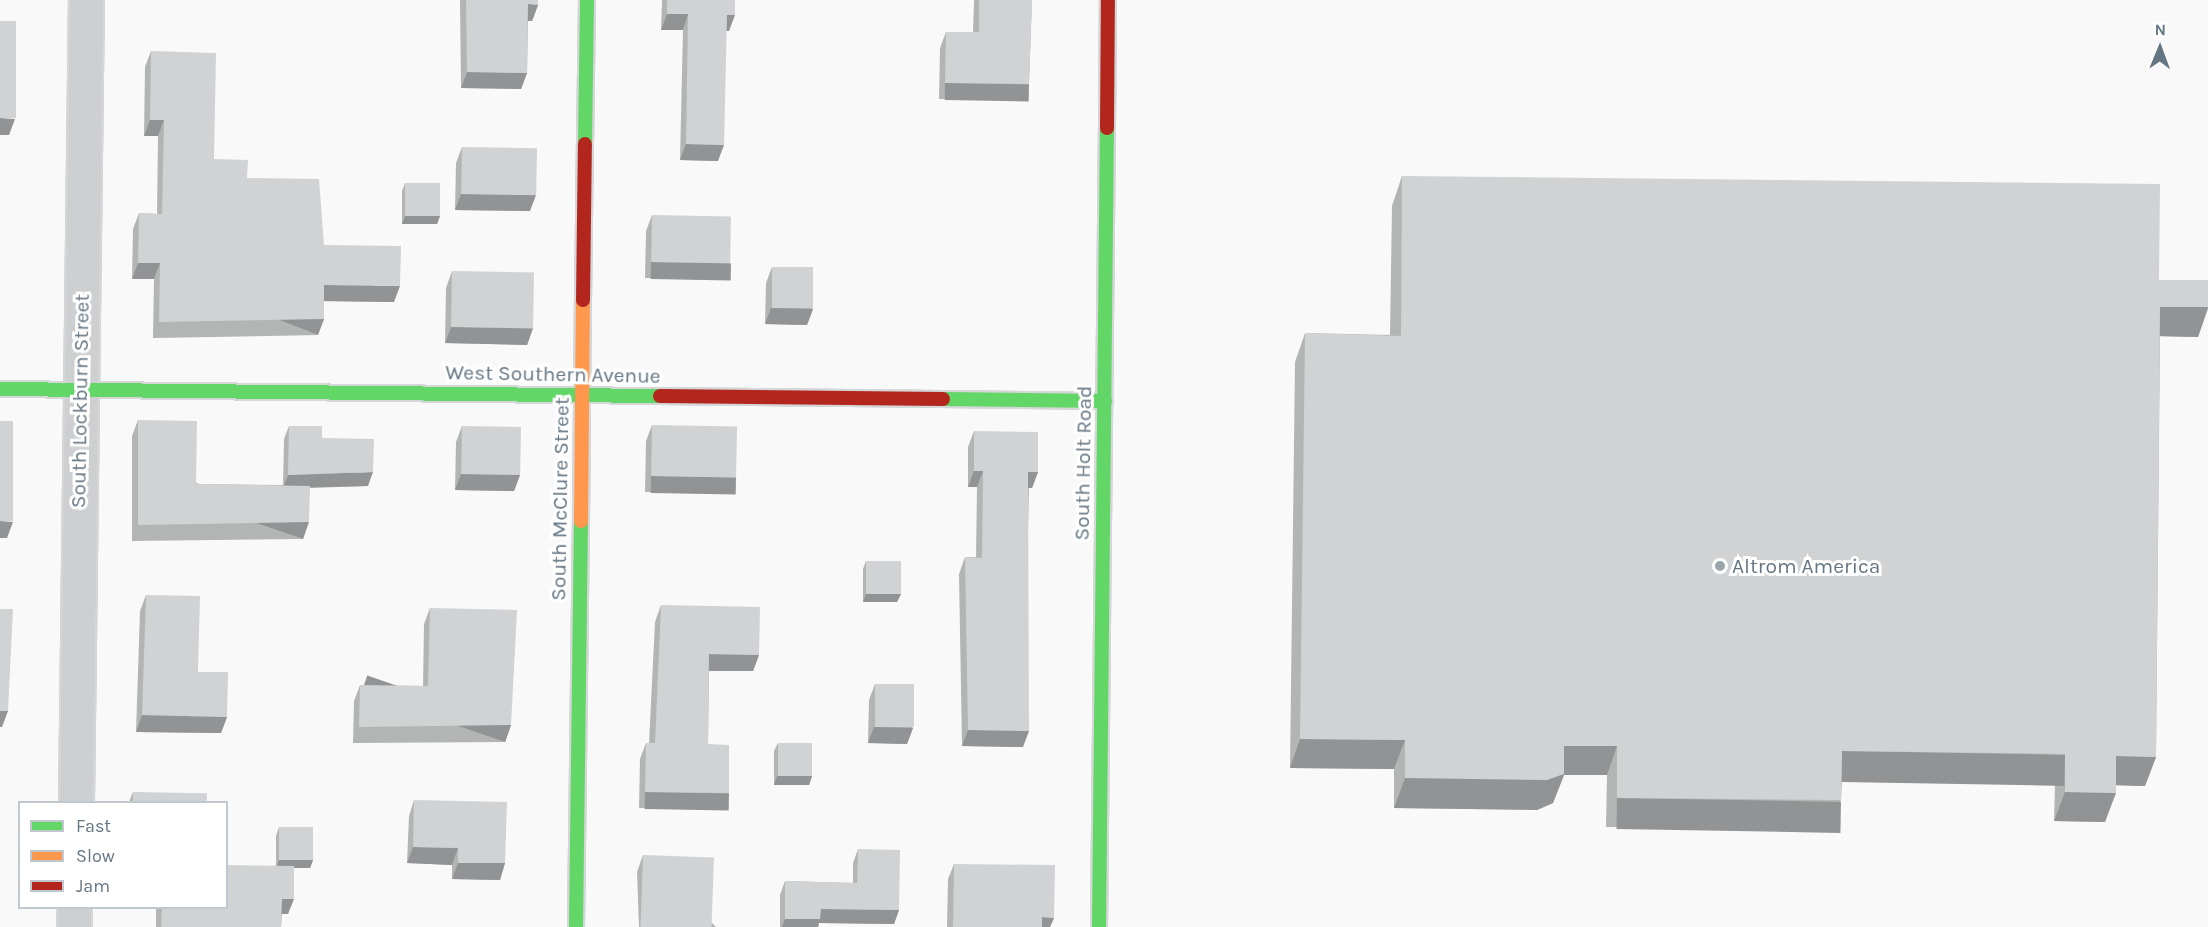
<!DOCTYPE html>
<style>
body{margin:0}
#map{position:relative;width:2208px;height:927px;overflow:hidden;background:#f9f9f9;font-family:Karla,sans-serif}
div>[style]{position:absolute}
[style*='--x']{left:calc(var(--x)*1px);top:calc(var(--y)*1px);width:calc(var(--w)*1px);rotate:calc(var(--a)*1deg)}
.roads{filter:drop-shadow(2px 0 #d5d6d7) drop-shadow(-2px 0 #d5d6d7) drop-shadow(0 2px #d5d6d7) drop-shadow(0 -2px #d5d6d7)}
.street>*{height:33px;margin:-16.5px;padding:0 16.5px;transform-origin:16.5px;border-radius:16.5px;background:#cecfd0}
.fast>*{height:14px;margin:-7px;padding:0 7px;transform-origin:7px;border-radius:7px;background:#63d668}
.slow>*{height:14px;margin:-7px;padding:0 7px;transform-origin:7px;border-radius:7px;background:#ff974d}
.jam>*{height:14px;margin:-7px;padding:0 7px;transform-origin:7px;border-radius:7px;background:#b3261e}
.wall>*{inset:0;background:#b3b5b5}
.shaded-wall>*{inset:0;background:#929394;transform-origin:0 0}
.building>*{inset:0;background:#d0d2d3;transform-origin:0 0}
.dots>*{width:16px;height:16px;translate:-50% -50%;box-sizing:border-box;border:3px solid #fff;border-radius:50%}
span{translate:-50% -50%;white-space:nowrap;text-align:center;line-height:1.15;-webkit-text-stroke:6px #fff;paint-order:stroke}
.street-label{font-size:21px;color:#657683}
.poi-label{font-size:21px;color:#657683}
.left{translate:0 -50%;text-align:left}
.legend{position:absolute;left:18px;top:801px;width:210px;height:108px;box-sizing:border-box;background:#fff;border:2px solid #c1c8cd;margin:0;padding:8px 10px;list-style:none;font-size:18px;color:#657683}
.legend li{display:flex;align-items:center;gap:12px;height:30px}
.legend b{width:30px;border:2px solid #c1c8cd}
.north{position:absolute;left:2130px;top:18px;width:60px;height:60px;-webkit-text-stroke:4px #fff;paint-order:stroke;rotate:1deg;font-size:16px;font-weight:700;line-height:24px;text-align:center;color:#657683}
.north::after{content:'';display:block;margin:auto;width:21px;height:27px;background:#657683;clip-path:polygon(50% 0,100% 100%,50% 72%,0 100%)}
</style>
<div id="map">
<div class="roads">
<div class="street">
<i style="--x:76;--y:802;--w:802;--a:-89.29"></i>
<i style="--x:74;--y:927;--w:19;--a:-90"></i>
</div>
<div class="fast">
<i style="--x:585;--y:144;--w:144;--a:-89.2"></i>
<i style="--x:0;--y:389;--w:660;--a:0.61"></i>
<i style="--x:943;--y:399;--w:162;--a:0.7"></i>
<i style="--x:576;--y:927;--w:406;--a:-89.3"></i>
<i style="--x:1099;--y:927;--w:799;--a:-89.43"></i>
</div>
<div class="slow">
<i style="--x:581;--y:521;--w:221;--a:-89.5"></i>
</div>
<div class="jam">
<i style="--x:1107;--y:128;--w:128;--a:-89.6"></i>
<i style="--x:583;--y:300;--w:156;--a:-89.3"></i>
<i style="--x:660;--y:396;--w:283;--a:0.6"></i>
</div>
</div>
<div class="wall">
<i style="clip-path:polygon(460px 0,538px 0,538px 5px,532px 21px,528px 21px,527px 73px,521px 89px,461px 88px)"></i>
<i style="clip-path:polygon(662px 0,735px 0,729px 31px,726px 31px,718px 161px,680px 160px,683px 30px,661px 30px)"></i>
<i style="clip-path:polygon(974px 0,1032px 0,1029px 84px,1023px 100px,939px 99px,940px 48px,946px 32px,973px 32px)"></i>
<i style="clip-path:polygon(151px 51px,214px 159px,247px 178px,324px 245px,394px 302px,324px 301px,324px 319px,318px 335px,153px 338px,154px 279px,132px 279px,133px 229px,139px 213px,157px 214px,158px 136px,144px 136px,145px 67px)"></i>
<i style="clip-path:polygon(462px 147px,530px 211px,455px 210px,456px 163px)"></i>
<i style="clip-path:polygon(1402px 176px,2159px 280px,2208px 280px,2208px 309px,2198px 337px,2160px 336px,2156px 757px,2145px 786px,2116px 785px,2105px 822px,2054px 821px,2055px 783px,1842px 780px,1841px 800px,1831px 830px,1606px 827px,1607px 775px,1564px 775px,1553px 803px,1537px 810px,1394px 808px,1394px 769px,1290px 768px,1295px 362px,1305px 333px,1390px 335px,1392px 206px)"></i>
<i style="clip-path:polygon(405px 183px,440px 216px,437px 224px,402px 224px,402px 191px)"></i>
<i style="clip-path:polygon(652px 215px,731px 264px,725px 280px,645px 278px,646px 231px)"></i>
<i style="clip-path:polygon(772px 267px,813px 309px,807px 325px,765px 324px,766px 283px)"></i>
<i style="clip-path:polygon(452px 271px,533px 328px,527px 345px,445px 343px,446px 288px)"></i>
<i style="clip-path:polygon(138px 420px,196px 484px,283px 485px,284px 439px,289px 426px,322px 438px,368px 486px,310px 488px,303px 539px,132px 541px,132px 436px)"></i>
<i style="clip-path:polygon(652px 425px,736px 478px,730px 494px,645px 492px,646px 441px)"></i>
<i style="clip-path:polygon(462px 426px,520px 475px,514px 491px,455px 490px,456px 442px)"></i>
<i style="clip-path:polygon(974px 431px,1038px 472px,1032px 488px,1029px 488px,1023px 747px,962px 746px,959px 574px,965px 557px,976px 557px,977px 487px,968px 487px,968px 447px)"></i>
<i style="clip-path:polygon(866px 561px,901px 594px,897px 602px,863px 602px,863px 569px)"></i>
<i style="clip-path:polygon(146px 595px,198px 672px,227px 717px,221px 733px,136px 732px,140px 611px)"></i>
<i style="clip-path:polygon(661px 605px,759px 655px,753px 671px,709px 671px,708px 744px,729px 793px,723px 809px,639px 808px,640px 759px,646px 743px,649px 743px,655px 622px)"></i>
<i style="clip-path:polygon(430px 608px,511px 725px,505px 742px,353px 743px,354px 701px,360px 685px,423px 686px,424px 624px)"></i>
<i style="clip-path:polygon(875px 684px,913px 728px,907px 744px,868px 743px,869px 700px)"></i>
<i style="clip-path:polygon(778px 743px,812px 776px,809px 785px,774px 785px,774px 751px)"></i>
<i style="clip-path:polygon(133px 792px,207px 802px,129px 802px)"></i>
<i style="clip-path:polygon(414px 800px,505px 863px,500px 880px,452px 879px,452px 865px,407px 863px,409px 816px)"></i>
<i style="clip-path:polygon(279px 827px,313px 860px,310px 868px,294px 868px,288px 914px,282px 914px,281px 927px,156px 927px,156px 908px,226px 908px,276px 865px,276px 836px)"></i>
<i style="clip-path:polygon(858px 849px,899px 910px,894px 924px,819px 923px,818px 927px,780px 927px,780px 895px,785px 881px,853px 883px,853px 863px)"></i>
<i style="clip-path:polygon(643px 855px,716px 927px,639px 927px,637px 872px)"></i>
<i style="clip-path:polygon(954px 864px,1054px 918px,1050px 927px,947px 927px,948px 879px)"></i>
</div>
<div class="shaded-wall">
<i style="clip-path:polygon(528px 4px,538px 5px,532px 21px,522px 21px)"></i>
<i style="clip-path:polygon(667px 14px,688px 14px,683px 30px,661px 30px)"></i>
<i style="clip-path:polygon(727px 15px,735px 15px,729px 31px,721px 31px)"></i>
<i style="clip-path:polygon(467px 72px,527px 73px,521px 89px,461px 88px)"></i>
<i style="left:945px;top:83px;width:84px;height:17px;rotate:1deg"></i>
<i style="clip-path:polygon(0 118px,15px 119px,9px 135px,0 135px)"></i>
<i style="clip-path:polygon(150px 120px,164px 120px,158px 136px,144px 136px)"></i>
<i style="clip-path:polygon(686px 144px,724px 145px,718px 161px,680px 160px)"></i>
<i style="clip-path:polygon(461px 194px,536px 195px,530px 211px,455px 210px)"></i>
<i style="clip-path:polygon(405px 216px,440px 216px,437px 224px,402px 224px)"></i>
<i style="left:651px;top:262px;width:80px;height:17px;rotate:1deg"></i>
<i style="clip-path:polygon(138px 263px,160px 263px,154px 279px,132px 279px)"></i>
<i style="clip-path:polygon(324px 285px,400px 286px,394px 302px,318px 301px)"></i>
<i style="clip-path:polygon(2160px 307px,2208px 307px,2198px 337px,2150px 336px)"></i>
<i style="clip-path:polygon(771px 308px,813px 309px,807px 325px,765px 324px)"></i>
<i style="left:324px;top:319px;width:17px;height:165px;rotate:111deg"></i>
<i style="clip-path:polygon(451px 327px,533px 328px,527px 345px,445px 343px)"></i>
<i style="clip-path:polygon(974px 471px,983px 471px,977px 487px,968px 487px)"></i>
<i style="clip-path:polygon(373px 472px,368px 486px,283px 488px,288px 475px)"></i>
<i style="clip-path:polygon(1028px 472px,1038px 472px,1032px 488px,1023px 488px)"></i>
<i style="clip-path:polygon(461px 474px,520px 475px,514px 491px,455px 490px)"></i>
<i style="left:651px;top:476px;width:85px;height:17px;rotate:1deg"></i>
<i style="clip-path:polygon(0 521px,13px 522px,7px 538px,0 538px)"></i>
<i style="left:309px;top:522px;width:18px;height:171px;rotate:109deg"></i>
<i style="clip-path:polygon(866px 594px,901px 594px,897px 602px,863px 602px)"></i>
<i style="clip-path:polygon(709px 654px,759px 655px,753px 671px,703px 671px)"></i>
<i style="clip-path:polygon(0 711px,8px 711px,2px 727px,0 727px)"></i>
<i style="clip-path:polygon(142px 715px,227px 717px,221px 733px,136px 732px)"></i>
<i style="left:511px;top:725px;width:18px;height:152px;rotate:109deg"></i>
<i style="clip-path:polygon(874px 727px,913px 728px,907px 744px,868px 743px)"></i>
<i style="clip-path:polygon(968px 730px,1029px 731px,1023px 747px,962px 746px)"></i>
<i style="clip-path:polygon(1300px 739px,1405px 740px,1394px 769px,1290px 768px)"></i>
<i style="clip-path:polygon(1564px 746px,1617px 746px,1607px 775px,1564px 775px,1553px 803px,1537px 810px,1394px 808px,1405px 778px)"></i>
<i style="left:1842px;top:751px;width:223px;height:31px;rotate:1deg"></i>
<i style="clip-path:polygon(2116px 756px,2156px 757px,2145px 786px,2105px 785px)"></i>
<i style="clip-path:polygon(777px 776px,812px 776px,809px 785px,774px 785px)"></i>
<i style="left:645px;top:792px;width:84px;height:17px;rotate:1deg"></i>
<i style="clip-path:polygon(2065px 792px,2116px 793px,2105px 822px,2054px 821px)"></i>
<i style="left:1617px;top:798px;width:224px;height:31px;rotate:1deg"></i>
<i style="clip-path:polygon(413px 847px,458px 848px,452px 865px,407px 863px)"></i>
<i style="clip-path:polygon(279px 860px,313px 860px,310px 868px,276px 868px)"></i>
<i style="clip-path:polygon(458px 863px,505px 863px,500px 880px,452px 879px)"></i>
<i style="clip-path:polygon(282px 899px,294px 899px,288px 914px,276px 914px)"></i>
<i style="clip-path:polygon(821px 909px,899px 910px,894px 924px,819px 923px,818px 927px,782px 927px,785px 919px)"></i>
<i style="clip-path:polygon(1042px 917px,1054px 918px,1050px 927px,1038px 927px)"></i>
</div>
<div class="building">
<i style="clip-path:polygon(466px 0,538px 0,538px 5px,528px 4px,527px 73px,467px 72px)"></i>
<i style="clip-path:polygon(667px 0,735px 0,735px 15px,727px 15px,724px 145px,686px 144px,688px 14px,667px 14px)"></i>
<i style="clip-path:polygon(979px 0,1032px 0,1029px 84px,945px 83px,946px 32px,979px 32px)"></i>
<i style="left:0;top:21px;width:16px;height:97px"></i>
<i style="clip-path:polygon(151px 51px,216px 53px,214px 159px,248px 160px,247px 178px,319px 179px,324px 245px,401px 246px,400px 286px,324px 285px,324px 319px,159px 322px,160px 263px,138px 263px,139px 213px,162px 214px,164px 120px,150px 120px)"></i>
<i style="left:462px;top:147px;width:75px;height:47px;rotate:1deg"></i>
<i style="clip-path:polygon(1402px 176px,2160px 184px,2159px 280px,2208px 280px,2208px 307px,2160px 307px,2156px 757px,2116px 756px,2116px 793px,2065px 792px,2065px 754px,1842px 751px,1841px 800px,1617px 798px,1617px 746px,1564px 746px,1564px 774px,1547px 780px,1405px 778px,1405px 740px,1300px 739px,1305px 333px,1401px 336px)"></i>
<i style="left:405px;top:183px;width:35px;height:33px"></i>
<i style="left:652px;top:215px;width:79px;height:47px;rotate:1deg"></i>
<i style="left:772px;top:267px;width:41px;height:41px"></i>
<i style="left:452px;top:271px;width:82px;height:56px;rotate:1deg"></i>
<i style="clip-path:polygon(138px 420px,197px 421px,196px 484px,310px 486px,309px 522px,138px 525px)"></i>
<i style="left:0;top:421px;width:13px;height:100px"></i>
<i style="left:652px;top:425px;width:85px;height:51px;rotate:1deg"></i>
<i style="clip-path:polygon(289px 426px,322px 426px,322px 438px,374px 439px,373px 472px,288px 475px)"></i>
<i style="left:462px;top:426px;width:59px;height:48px;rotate:1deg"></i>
<i style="clip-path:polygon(974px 431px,1038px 432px,1038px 472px,1028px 472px,1029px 731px,968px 730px,965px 557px,982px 558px,983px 471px,974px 471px)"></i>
<i style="left:866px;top:561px;width:35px;height:33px"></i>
<i style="clip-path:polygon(146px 595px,200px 596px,198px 672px,228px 672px,227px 717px,142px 715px)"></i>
<i style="clip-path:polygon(661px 605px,760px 607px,759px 655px,709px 654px,708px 744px,729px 745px,729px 793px,645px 792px,646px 743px,655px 743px)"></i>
<i style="clip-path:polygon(430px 608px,517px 610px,511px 725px,359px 727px,360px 685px,428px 686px)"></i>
<i style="clip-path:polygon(0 609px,13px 609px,8px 711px,0 711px)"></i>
<i style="left:875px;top:684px;width:39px;height:43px"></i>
<i style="left:778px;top:743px;width:34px;height:33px"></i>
<i style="left:133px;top:792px;width:74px;height:10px;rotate:1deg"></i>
<i style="clip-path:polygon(414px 800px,507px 802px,505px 863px,458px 863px,458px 848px,413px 847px)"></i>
<i style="left:279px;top:827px;width:34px;height:33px"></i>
<i style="clip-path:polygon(858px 849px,900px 850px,899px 910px,821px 909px,820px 919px,785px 919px,785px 881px,857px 883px)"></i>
<i style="left:643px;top:855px;width:71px;height:72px;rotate:2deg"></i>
<i style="clip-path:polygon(954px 864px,1055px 865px,1054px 918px,1042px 917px,1042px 927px,953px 927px)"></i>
<i style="clip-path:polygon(226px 865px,294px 866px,294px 899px,282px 899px,281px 927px,143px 927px,161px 927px,162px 908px,226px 908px)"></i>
</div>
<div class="dots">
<i style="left:1720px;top:566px;background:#99a4ac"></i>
</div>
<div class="street-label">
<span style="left:553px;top:374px;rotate:1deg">West Southern Avenue</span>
<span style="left:80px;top:401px;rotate:-89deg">South Lockburn Street</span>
<span style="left:1083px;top:463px;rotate:-89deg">South Holt Road</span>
<span style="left:560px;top:499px;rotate:-89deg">South McClure Street</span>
</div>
<div class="poi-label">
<span class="left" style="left:1732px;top:566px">Altrom America</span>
</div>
<ul class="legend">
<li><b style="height:8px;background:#63d668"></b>Fast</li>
<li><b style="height:8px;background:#ff974d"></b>Slow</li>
<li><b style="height:8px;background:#b3261e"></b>Jam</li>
</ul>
<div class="north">N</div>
</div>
